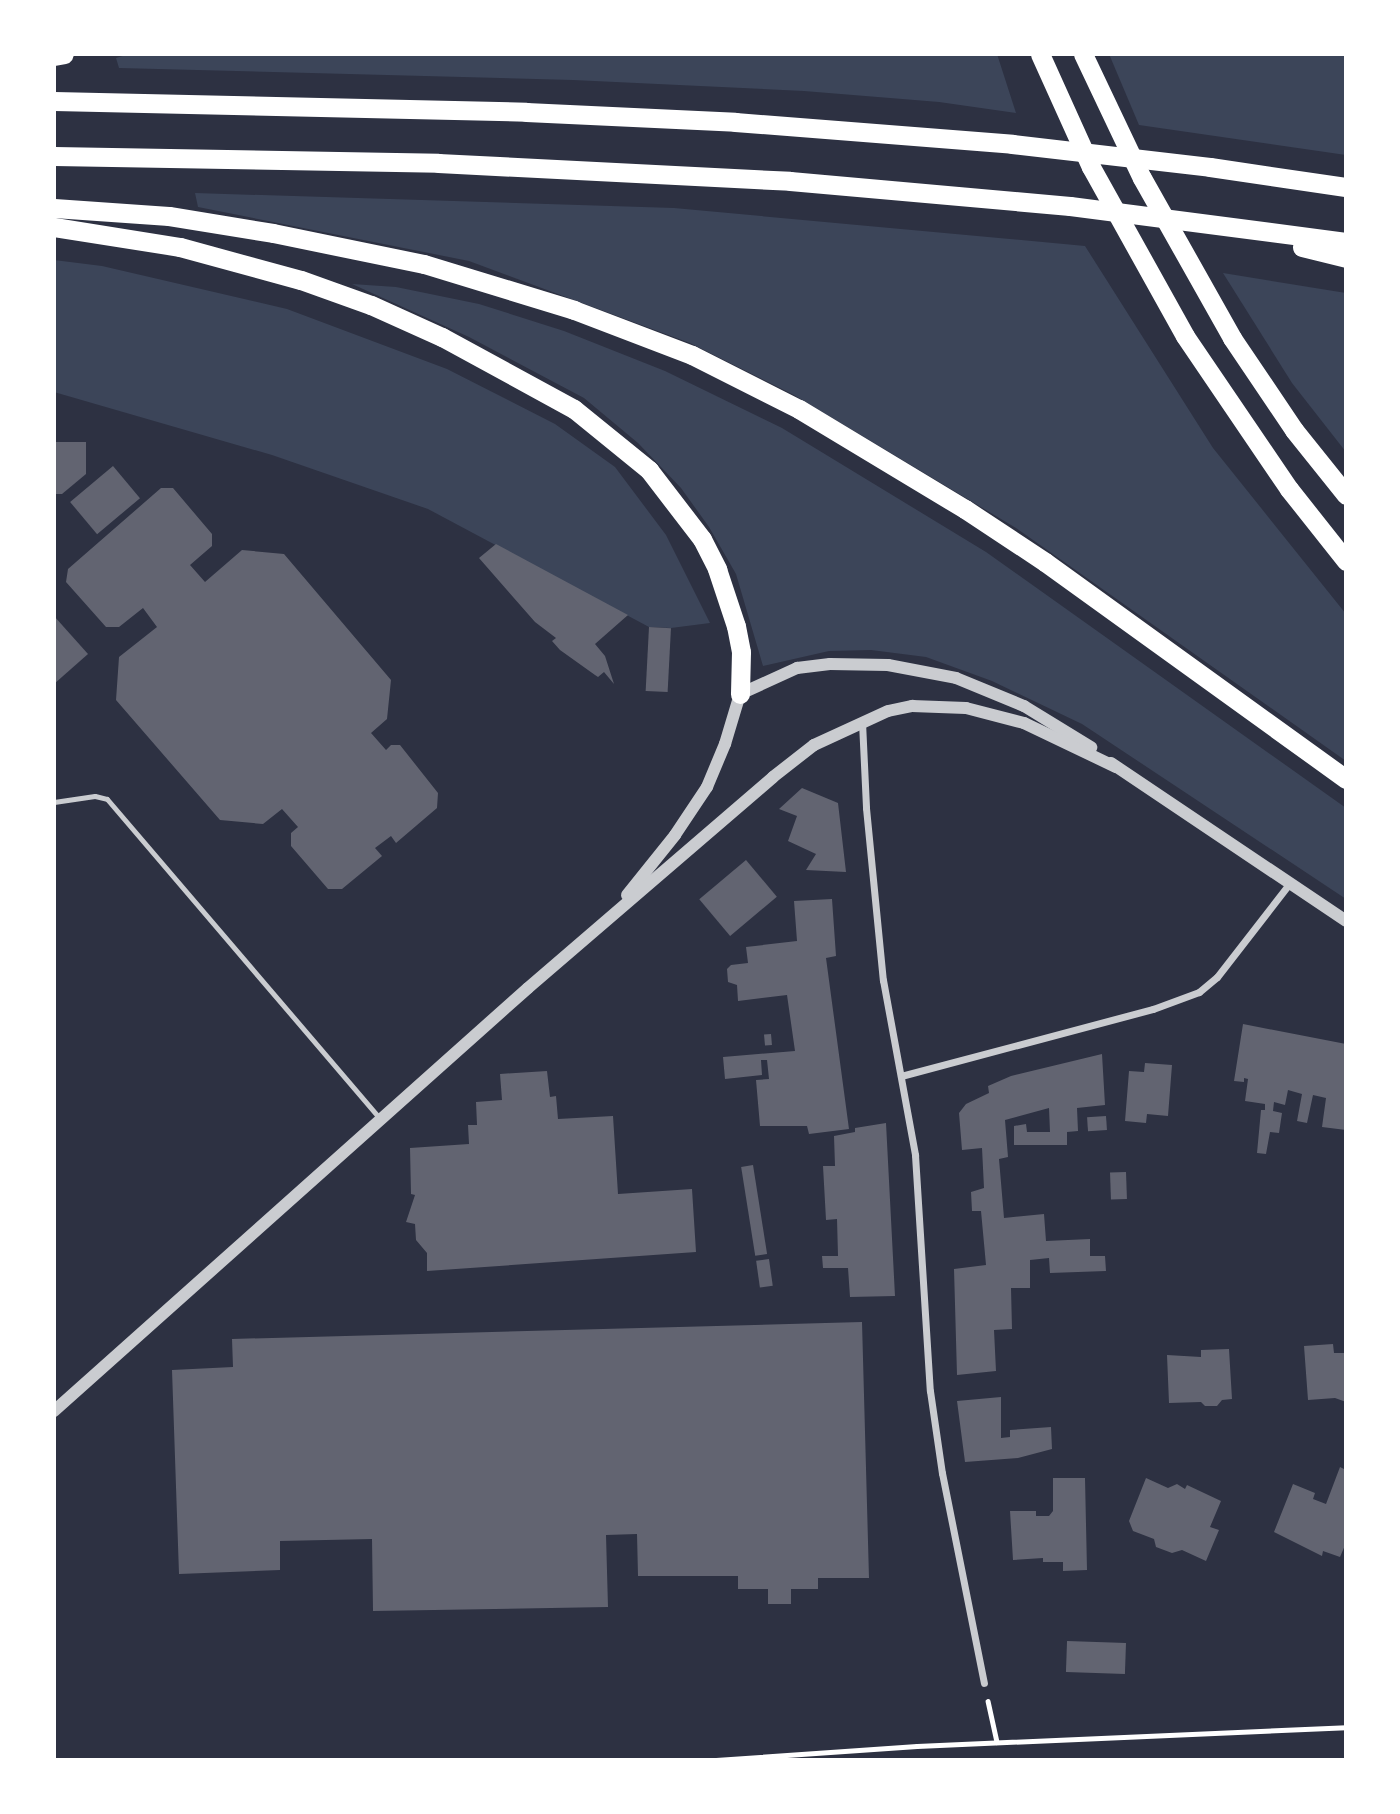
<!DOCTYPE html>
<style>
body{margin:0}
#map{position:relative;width:1400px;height:1814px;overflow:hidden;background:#2d3142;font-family:Quicksand,sans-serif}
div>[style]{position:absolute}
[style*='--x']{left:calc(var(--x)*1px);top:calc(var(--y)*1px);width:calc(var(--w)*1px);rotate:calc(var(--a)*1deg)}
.green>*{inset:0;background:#3c4559}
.building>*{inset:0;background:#626471;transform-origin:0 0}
.path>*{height:4.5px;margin:-2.25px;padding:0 2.25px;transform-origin:2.25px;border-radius:2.25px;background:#fff}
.service>*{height:5px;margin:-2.5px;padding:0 2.5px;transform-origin:2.5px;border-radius:2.5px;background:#caccd0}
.minor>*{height:7px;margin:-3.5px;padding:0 3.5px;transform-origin:3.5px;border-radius:3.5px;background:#caccd0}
.tertiary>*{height:12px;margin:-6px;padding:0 6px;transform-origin:6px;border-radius:6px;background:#caccd0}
.trunk>*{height:19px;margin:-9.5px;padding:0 9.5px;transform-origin:9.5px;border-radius:9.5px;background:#fff}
span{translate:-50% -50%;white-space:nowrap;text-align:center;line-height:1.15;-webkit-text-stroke:7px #fff;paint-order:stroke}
.frame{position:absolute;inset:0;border:56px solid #fff;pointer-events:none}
</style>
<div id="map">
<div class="green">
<i style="clip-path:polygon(129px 54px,997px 54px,1016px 113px,939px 102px,804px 91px,573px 80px,119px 68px,116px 58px)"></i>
<i style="clip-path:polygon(1109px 54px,1346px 54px,1346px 155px,1139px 125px)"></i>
<i style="clip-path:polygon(195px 193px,674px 208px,1085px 246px,1213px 448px,1346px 614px,1346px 761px,1016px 528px,794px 395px,690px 343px,469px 261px,198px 207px)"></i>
<i style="clip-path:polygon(54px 260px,102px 266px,287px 309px,447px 369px,555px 424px,615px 467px,666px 535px,710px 623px,671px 628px,649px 627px,428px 509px,272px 455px,54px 392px)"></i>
<i style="clip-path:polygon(1223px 273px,1346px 293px,1346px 452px,1292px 383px)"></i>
<i style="clip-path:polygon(352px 284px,396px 287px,479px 304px,564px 331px,665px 371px,782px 428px,986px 552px,1346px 808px,1346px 899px,1082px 724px,992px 681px,926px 657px,871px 650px,829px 651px,763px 666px,736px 574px,709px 527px,681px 488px,638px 443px,584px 398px,469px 337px)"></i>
</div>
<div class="building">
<i style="clip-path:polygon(54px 442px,86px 442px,86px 474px,62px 494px,54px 494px)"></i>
<i style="left:113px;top:466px;width:42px;height:56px;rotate:50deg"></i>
<i style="clip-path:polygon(161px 488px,173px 488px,212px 534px,212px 546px,190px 565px,205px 582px,242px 550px,284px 554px,391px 680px,387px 719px,371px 733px,386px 750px,391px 745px,400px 745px,438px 793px,437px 808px,396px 843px,391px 836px,375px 848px,382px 856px,342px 889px,328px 889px,291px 846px,291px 833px,298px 827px,282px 809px,263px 824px,220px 820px,116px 700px,119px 657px,157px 627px,143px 608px,119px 627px,106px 627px,66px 582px,68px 569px)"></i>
<i style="clip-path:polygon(496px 544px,628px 615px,595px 644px,605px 656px,614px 684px,604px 672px,598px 677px,595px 675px,560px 650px,552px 641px,556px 638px,535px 622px,479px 558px)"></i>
<i style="clip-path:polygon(54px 616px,88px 654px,54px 684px)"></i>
<i style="left:649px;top:627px;width:22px;height:64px;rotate:3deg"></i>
<i style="clip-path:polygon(802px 788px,838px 803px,846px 872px,806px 870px,816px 854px,788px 841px,797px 816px,779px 809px)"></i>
<i style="left:746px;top:860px;width:48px;height:61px;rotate:50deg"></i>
<i style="clip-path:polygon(832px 899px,836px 956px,826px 958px,849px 1129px,809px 1134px,807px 1126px,760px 1126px,756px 1080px,769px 1079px,767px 1060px,761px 1060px,762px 1075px,725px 1079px,723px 1057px,795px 1051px,787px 995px,738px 1001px,737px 985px,728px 982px,727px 969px,731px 965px,748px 963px,746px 947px,797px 941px,794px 901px)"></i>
<i style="clip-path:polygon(1243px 1024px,1346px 1044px,1346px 1130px,1322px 1127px,1326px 1098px,1313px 1095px,1307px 1123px,1297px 1121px,1302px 1094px,1288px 1090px,1285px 1105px,1274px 1102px,1273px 1111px,1282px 1113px,1279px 1133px,1270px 1132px,1266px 1154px,1257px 1153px,1261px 1110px,1265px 1110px,1265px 1104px,1245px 1101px,1248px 1079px,1244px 1078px,1244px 1082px,1234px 1081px)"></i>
<i style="left:771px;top:1034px;width:11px;height:7px;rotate:85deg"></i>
<i style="clip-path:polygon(1102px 1054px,1105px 1105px,1077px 1108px,1078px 1131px,1067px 1132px,1067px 1145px,1014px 1145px,1014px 1126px,1026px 1124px,1027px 1132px,1050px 1132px,1049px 1108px,1005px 1120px,1008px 1157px,999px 1159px,1004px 1218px,1044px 1214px,1046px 1241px,1090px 1239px,1090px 1256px,1105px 1256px,1106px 1271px,1050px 1273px,1049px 1258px,1030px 1260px,1030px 1288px,1011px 1288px,1012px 1329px,994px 1330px,996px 1371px,957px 1375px,954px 1269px,986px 1265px,981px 1211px,972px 1211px,971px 1192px,984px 1188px,982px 1148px,962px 1150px,959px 1113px,966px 1104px,989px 1093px,988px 1086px,1011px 1076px)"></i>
<i style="clip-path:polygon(1145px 1063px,1172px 1065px,1168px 1116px,1147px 1114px,1146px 1123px,1125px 1121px,1129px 1071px,1144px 1072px)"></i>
<i style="clip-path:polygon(547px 1071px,550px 1097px,556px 1096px,558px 1119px,613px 1116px,618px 1194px,692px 1189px,696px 1252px,427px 1271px,427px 1253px,416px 1240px,415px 1224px,406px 1222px,415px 1195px,411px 1194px,410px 1148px,469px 1144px,468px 1125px,477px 1125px,476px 1102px,502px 1100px,500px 1074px)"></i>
<i style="left:1106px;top:1116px;width:14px;height:19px;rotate:86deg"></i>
<i style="clip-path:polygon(886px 1123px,895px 1296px,850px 1297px,848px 1268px,823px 1268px,822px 1256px,838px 1256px,837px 1219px,826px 1220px,823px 1166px,835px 1166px,834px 1136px,855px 1132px,855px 1128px)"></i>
<i style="left:753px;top:1165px;width:90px;height:12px;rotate:81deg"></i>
<i style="left:1126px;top:1172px;width:27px;height:16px;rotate:88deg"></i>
<i style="left:769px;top:1259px;width:27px;height:13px;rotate:82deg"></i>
<i style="clip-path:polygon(862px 1322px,869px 1578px,818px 1578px,818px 1589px,791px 1589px,791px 1604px,768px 1604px,768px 1589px,738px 1589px,738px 1576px,638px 1576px,637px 1534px,606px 1535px,608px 1607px,373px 1611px,372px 1539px,280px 1541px,280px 1570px,179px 1574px,172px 1370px,233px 1367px,232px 1339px)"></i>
<i style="clip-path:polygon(1333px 1344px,1334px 1353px,1346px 1353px,1346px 1402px,1335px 1398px,1308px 1400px,1304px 1346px)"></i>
<i style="clip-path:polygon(1229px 1349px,1232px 1399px,1222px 1400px,1217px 1406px,1205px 1406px,1201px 1402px,1169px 1403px,1167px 1355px,1201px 1357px,1201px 1350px)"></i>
<i style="clip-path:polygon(1001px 1397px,1001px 1438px,1010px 1437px,1010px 1430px,1051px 1427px,1052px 1449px,1018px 1458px,965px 1462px,957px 1401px)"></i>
<i style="clip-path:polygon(1340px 1467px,1346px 1470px,1346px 1543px,1340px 1557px,1323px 1551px,1322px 1556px,1274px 1532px,1293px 1484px,1315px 1493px,1313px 1499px,1326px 1504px)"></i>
<i style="clip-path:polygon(1053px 1478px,1085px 1478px,1087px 1570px,1063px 1571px,1063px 1562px,1043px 1562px,1043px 1558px,1013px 1560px,1010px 1511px,1036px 1511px,1036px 1516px,1049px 1516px,1053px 1511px)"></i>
<i style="clip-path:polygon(1146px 1478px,1168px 1488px,1177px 1484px,1185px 1489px,1187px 1485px,1221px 1501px,1210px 1527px,1219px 1530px,1206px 1561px,1182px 1550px,1172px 1553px,1156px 1547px,1154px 1539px,1133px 1531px,1129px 1521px)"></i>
<i style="left:1126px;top:1643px;width:31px;height:59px;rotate:92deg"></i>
</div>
<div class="path">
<i style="--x:988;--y:1701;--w:42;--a:77.6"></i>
<i style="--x:716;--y:1760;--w:201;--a:-4"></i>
<i style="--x:917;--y:1746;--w:429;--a:-2.5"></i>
</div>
<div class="service">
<i style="--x:54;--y:802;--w:41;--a:-8.3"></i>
<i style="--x:95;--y:796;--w:12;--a:14"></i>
<i style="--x:107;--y:799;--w:419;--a:49.5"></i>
</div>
<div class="minor">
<i style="--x:862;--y:722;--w:86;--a:87.3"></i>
<i style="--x:866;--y:808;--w:173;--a:84.4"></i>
<i style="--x:883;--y:980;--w:178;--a:79.6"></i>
<i style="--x:915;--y:1155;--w:236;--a:86.4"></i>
<i style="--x:930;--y:1391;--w:83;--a:81.7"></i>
<i style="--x:942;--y:1473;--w:214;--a:78.7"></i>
<i style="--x:901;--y:1076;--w:261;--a:-14.9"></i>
<i style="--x:1153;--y:1009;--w:49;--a:-20.3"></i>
<i style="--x:1199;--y:992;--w:23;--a:-40"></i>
<i style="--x:1217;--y:977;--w:119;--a:-52.2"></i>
</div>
<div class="tertiary">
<i style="--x:1111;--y:763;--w:283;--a:33.9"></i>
<i style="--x:627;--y:895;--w:77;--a:-51.3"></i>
<i style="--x:675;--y:835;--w:58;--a:-56.3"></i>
<i style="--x:707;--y:787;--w:47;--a:-67.3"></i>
<i style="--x:725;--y:744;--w:52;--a:-73.3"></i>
<i style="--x:740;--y:694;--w:63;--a:-24.5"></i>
<i style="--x:797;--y:668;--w:33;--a:-7"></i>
<i style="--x:830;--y:664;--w:58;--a:1"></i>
<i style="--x:888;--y:665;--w:69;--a:10.8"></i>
<i style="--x:956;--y:678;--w:74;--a:22.4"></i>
<i style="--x:1024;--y:706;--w:79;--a:31.5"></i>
<i style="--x:54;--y:1411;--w:635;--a:-41.75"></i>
<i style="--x:528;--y:988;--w:323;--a:-40.7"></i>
<i style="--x:773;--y:777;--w:52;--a:-38"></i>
<i style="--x:814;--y:745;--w:81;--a:-24.7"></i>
<i style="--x:888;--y:711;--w:25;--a:-12"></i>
<i style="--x:912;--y:706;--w:54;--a:2.1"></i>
<i style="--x:966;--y:708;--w:60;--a:14.5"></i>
<i style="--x:1024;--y:723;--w:102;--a:25.6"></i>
</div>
<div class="trunk">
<i style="--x:1040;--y:54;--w:124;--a:65.7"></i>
<i style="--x:1091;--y:167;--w:193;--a:60.9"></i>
<i style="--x:1185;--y:336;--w:185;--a:55.8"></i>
<i style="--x:1289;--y:489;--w:92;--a:51.6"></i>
<i style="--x:1083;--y:54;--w:137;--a:64.6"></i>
<i style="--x:1142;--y:178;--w:184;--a:60.6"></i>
<i style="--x:1232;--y:338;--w:111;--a:56"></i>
<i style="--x:1294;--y:430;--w:83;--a:51.3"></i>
<i style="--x:54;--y:56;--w:10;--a:-11"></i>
<i style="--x:54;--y:101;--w:472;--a:1.3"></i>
<i style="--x:526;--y:112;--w:209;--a:2.7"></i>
<i style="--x:735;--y:122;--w:278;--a:4.5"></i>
<i style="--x:1012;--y:144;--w:199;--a:6.6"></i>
<i style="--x:1210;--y:167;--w:137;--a:8.4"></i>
<i style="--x:54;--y:156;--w:384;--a:1"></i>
<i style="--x:438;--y:163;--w:352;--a:2.9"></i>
<i style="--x:790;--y:181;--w:281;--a:5.1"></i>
<i style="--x:1070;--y:206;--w:278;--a:7.4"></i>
<i style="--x:54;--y:208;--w:115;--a:4"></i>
<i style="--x:169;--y:216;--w:105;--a:9.3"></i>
<i style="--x:273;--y:233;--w:154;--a:11.6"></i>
<i style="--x:424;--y:264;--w:157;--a:17"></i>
<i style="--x:574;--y:310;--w:126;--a:20.9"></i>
<i style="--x:692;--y:355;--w:120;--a:26.8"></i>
<i style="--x:799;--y:409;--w:194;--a:31.1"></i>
<i style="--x:965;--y:509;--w:96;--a:33.5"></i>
<i style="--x:1045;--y:562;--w:371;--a:35.8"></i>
<i style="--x:54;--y:227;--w:128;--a:9"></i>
<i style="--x:180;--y:247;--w:125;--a:15.3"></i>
<i style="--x:301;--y:280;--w:74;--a:19.7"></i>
<i style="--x:371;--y:305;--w:78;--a:24.3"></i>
<i style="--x:442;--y:337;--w:150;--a:28.6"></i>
<i style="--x:574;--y:409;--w:97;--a:39.1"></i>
<i style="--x:649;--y:470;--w:87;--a:52.5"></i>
<i style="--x:702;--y:539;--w:34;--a:63"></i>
<i style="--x:717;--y:569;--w:60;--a:71.6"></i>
<i style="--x:736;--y:626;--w:26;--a:79"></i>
<i style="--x:741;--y:652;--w:42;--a:91.4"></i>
<i style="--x:1302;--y:247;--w:45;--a:14"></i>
</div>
<div class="frame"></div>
</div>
